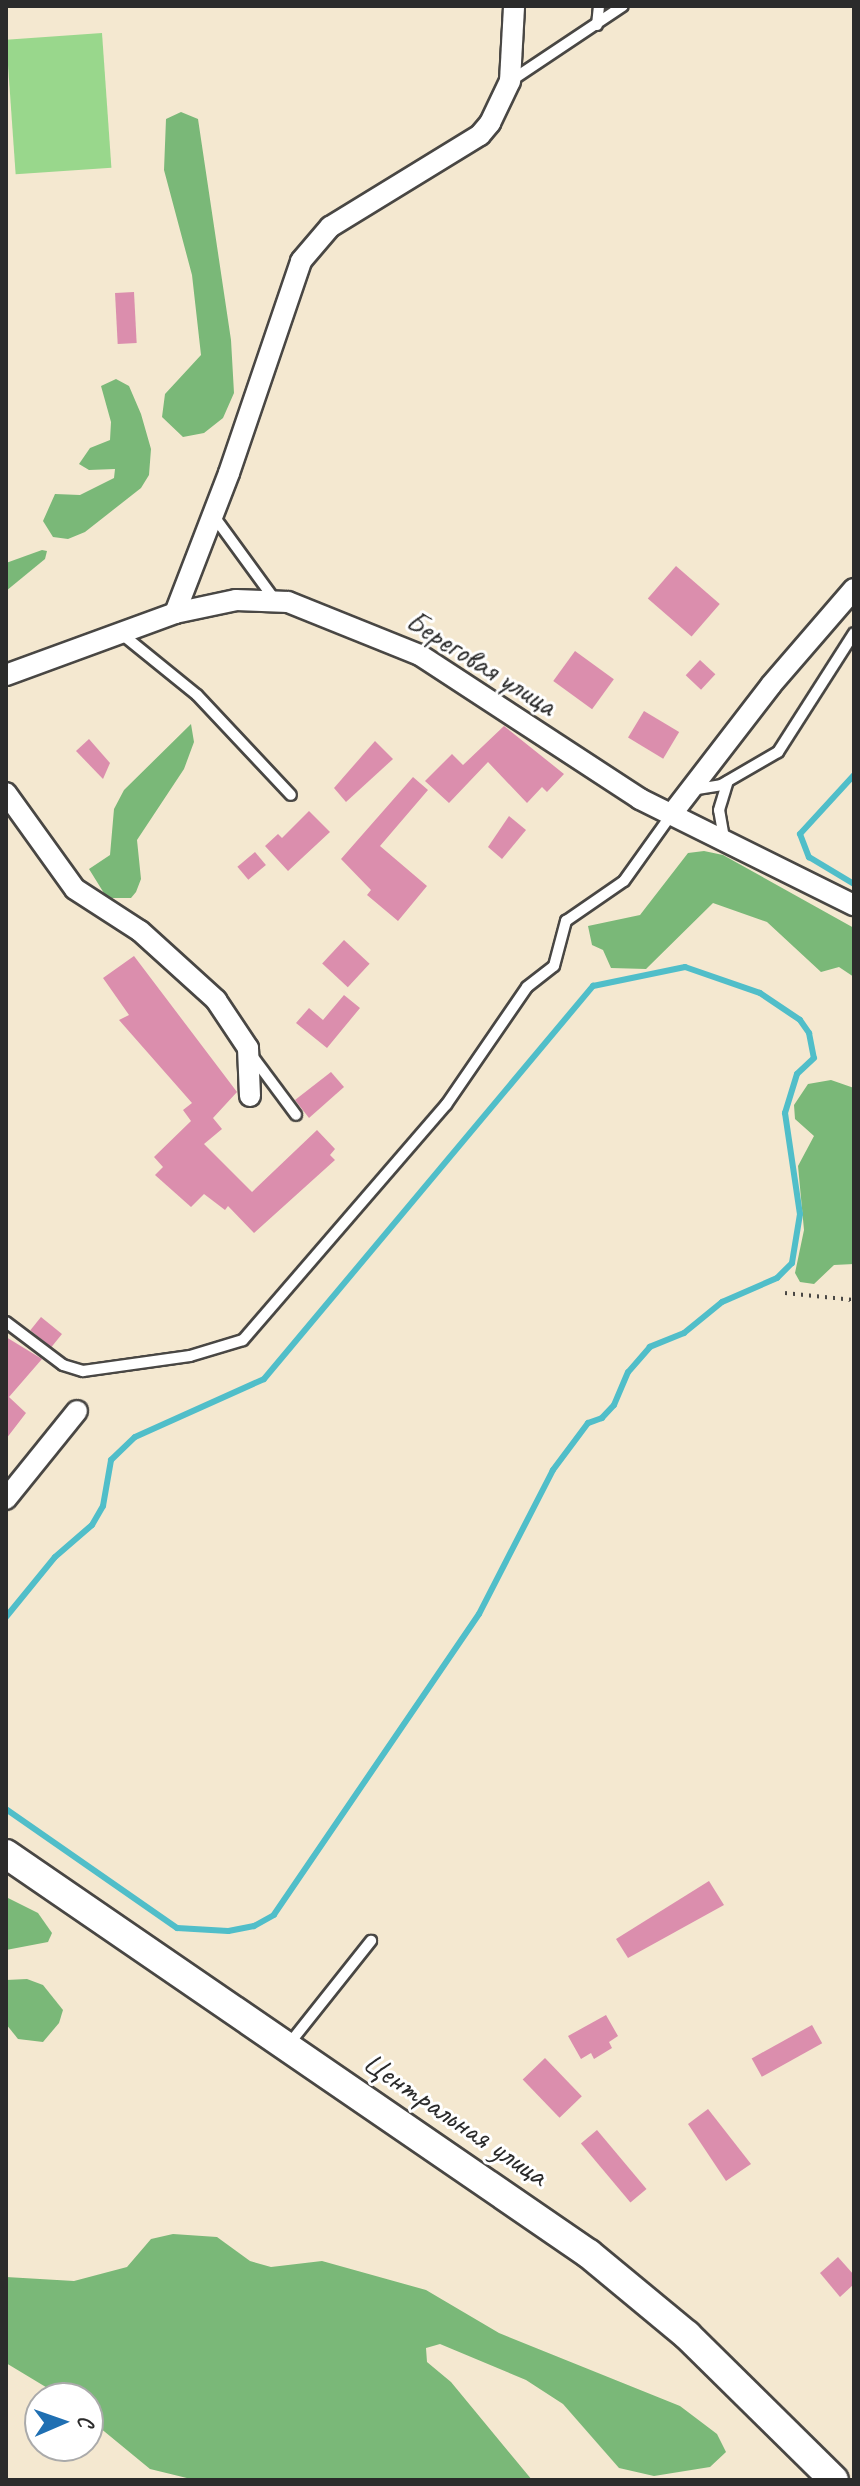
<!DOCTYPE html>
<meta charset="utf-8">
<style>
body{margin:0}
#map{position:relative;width:860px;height:2486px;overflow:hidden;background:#f4e8d0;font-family:Caveat,sans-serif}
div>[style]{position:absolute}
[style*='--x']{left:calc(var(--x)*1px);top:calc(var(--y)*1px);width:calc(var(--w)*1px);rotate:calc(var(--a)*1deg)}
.green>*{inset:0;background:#99d78c;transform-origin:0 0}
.forest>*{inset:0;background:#7ab878}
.stream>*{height:6px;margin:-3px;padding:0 3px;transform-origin:3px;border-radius:3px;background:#50bec9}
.building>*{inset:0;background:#db8ead;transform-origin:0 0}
.path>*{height:4px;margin-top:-2px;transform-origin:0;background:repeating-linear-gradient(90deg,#494744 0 2px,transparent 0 8px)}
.roads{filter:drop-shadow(2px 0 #494744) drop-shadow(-2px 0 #494744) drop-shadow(0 2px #494744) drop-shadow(0 -2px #494744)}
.lane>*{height:10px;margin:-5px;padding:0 5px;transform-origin:5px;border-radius:5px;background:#fff}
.street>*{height:20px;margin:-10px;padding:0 10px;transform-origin:10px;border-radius:10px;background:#fff}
.secondary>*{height:28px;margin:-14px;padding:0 14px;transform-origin:14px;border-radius:14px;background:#fff}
span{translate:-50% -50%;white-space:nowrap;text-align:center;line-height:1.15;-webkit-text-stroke:6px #fff;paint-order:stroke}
.street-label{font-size:32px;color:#2b2b2b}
.frame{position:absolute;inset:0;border:8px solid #2b2b2b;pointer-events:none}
.north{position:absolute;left:24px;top:2382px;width:80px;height:80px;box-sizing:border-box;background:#fff;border:2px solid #aaa;border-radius:50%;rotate:88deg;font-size:22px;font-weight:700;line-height:32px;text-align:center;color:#2b2b2b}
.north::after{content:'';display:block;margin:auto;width:28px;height:36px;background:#1f6fb2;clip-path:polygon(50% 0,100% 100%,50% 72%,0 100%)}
</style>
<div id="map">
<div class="green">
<i style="left:102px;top:33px;width:135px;height:96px;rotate:86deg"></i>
</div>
<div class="forest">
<i style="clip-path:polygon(181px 112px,198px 119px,231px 340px,234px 393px,223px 418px,204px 433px,183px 437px,162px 417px,165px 394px,201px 355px,192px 275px,164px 170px,166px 119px)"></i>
<i style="clip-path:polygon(116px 379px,129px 386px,141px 414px,151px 449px,149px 475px,141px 488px,85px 532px,68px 539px,53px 537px,43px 521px,55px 494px,80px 495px,114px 478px,115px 469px,89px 470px,79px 464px,90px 448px,110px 440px,111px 422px,101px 386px)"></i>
<i style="clip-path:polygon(42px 550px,47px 551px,45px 559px,6px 591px,6px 563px)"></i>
<i style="clip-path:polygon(191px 724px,194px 742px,184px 769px,137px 840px,141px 879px,136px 892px,131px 898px,107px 898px,89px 869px,110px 855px,114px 809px,124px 790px)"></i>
<i style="clip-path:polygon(704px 851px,723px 855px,854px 928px,854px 977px,839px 967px,821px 972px,767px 922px,713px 903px,646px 969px,611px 968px,603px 950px,592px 945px,588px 926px,640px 915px,688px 853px)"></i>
<i style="clip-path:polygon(831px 1080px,854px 1088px,854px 1264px,834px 1265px,814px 1284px,800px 1282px,795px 1273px,804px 1230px,798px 1166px,814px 1136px,795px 1119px,794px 1105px,808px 1084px)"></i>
<i style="clip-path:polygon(6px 1897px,38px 1913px,52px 1933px,48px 1942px,6px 1950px)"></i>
<i style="clip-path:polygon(27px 1979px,43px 1985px,63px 2010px,59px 2023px,43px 2042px,18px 2039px,6px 2024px,6px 1980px)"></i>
<i style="clip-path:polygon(173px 2234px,217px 2237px,250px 2261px,271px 2267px,322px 2261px,426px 2290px,499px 2333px,680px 2406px,717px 2434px,726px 2452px,710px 2467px,654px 2476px,619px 2468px,563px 2404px,526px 2380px,440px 2344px,426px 2348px,427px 2362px,451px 2382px,532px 2480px,195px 2480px,150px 2469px,88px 2418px,88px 2398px,64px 2398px,6px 2363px,6px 2277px,74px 2281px,127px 2267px,151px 2239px)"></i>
</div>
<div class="stream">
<i style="--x:854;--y:775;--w:80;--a:132.5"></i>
<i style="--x:800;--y:834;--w:25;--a:69"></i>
<i style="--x:809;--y:857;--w:52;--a:31"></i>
<i style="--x:6;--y:1617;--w:77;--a:-50.8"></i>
<i style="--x:55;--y:1557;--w:49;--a:-40.9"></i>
<i style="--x:92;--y:1525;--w:22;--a:-60"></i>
<i style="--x:103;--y:1506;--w:47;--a:-80.1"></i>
<i style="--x:111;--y:1460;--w:33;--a:-44"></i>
<i style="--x:135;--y:1437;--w:141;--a:-24.2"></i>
<i style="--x:264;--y:1379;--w:513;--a:-50.07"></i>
<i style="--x:593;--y:986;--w:94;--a:-11.7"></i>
<i style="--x:685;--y:967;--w:79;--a:19.1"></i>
<i style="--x:760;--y:993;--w:48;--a:34"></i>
<i style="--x:800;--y:1020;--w:16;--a:55"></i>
<i style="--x:809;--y:1033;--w:25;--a:79"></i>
<i style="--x:814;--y:1058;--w:23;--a:137"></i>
<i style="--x:797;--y:1074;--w:41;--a:107.1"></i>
<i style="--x:785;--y:1113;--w:102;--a:81.6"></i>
<i style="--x:800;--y:1214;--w:50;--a:99.3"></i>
<i style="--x:792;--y:1263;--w:21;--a:135"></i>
<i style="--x:777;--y:1278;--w:60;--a:156.4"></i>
<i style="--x:722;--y:1302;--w:49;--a:140.8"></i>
<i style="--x:684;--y:1333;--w:37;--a:158"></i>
<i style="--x:650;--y:1347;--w:33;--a:131"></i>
<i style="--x:628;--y:1372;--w:36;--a:113"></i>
<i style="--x:614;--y:1405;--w:18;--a:133"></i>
<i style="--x:602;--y:1418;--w:15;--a:160"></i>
<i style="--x:588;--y:1423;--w:59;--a:126.7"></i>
<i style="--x:553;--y:1470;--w:162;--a:117.2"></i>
<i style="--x:479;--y:1614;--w:364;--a:124.3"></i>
<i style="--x:274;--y:1915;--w:23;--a:151"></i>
<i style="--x:254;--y:1926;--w:26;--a:169"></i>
<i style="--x:228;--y:1931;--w:51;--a:-176.6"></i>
<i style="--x:177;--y:1928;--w:208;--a:-145.2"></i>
</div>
<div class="building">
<i style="left:134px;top:292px;width:51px;height:19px;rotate:87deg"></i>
<i style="left:676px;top:566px;width:58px;height:43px;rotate:41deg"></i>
<i style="left:575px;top:651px;width:48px;height:37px;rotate:36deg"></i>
<i style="left:700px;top:660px;width:21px;height:21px;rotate:43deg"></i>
<i style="left:644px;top:711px;width:41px;height:31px;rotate:31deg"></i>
<i style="clip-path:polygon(504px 726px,564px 774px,547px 792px,542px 787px,527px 803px,488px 762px,449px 803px,425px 781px,452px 754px,463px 765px)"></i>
<i style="clip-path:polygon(89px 739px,110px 763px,103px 779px,76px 751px)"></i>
<i style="clip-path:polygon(375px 741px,393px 759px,346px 802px,334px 788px)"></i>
<i style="clip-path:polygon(413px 777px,428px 790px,380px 846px,427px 886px,398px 921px,367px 895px,371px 890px,341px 859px)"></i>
<i style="clip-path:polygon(309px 811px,330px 832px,288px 871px,265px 846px,278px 834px,282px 838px)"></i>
<i style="clip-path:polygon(509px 816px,526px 830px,502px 859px,488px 847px)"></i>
<i style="left:255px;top:852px;width:17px;height:23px;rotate:50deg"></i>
<i style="left:344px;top:940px;width:35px;height:32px;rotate:43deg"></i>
<i style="clip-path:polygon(134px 956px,237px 1092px,213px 1118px,222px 1129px,204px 1144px,252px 1192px,317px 1130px,335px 1149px,330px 1155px,335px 1160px,254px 1233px,228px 1206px,225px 1210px,204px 1194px,191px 1207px,155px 1175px,163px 1167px,154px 1157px,191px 1121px,183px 1110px,192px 1103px,119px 1020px,129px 1015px,103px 978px)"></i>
<i style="clip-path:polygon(344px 995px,360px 1008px,327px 1048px,296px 1023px,309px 1008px,323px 1020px)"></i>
<i style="clip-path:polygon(331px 1072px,344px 1087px,309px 1118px,295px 1100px)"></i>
<i style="left:41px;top:1317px;width:27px;height:17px;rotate:39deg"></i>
<i style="clip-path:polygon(6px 1337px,42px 1359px,9px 1397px,26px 1413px,6px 1439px)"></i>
<i style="clip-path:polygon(709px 1881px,724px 1905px,628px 1958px,616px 1939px)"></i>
<i style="clip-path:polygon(606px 2015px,618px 2036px,609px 2042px,612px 2048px,594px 2059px,591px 2053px,581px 2059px,568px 2036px)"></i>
<i style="left:812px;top:2025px;width:21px;height:69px;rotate:61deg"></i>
<i style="left:545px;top:2058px;width:53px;height:31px;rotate:46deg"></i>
<i style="clip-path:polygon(708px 2109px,751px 2164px,726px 2181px,688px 2124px)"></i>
<i style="left:597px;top:2130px;width:77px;height:21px;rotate:50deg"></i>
<i style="clip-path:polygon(838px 2257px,854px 2275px,854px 2284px,840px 2297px,820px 2273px)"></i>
</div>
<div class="path">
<i style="--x:785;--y:1293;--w:69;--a:5.8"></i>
</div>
<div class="roads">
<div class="lane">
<i style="--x:597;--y:25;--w:19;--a:-84"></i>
<i style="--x:512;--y:80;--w:133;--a:-33.7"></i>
<i style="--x:213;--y:515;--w:105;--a:53.9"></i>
<i style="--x:123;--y:635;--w:95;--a:39"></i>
<i style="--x:197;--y:695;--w:137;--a:46.8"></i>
<i style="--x:691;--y:790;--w:30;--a:-9"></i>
<i style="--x:721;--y:785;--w:66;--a:-30.1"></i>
<i style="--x:778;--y:752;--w:141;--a:-57.4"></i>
<i style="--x:724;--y:838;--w:28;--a:-100"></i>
<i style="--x:719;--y:810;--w:30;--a:-73"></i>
<i style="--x:253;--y:1057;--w:72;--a:53.4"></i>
<i style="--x:6;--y:1322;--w:71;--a:37"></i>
<i style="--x:63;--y:1365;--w:21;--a:17"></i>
<i style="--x:83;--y:1371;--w:108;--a:-8"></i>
<i style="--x:190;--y:1356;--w:55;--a:-16.8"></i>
<i style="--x:243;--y:1340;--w:311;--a:-49.2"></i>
<i style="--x:446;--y:1105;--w:143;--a:-55.5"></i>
<i style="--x:527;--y:987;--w:34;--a:-38"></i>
<i style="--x:554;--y:966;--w:47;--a:-75.1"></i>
<i style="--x:566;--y:921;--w:70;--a:-34.6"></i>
<i style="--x:624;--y:881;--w:81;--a:-54.5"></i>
<i style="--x:289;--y:2044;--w:132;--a:-51.5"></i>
</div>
<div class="street">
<i style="--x:175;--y:613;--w:150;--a:-68.9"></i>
<i style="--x:229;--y:473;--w:224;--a:-71.2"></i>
<i style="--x:301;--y:261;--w:45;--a:-49.5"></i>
<i style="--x:330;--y:227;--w:176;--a:-31.5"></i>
<i style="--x:480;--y:135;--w:16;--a:-50"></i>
<i style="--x:490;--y:123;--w:47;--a:-64.5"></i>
<i style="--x:510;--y:81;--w:75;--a:-86.9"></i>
<i style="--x:6;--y:675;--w:180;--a:-20.1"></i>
<i style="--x:175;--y:613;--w:62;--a:-12"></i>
<i style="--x:236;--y:600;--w:52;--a:2.2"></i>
<i style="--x:288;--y:602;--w:142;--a:21.9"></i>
<i style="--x:420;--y:655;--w:263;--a:33.2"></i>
<i style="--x:640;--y:799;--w:239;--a:26.4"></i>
<i style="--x:6;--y:793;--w:118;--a:54.3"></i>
<i style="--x:75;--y:889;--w:77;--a:32.9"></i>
<i style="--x:140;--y:931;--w:103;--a:42.2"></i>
<i style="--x:216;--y:1000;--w:58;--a:56.3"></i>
<i style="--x:248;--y:1048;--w:48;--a:87.6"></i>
<i style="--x:671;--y:815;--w:164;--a:-52.4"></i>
<i style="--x:771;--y:685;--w:127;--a:-49.2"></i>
<i style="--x:6;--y:1499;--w:113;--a:-51.1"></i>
</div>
<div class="secondary">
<i style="--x:6;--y:1854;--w:707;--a:34.45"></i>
<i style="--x:589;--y:2254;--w:127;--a:39.6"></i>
<i style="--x:687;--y:2335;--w:206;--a:44.6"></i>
</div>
</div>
<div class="street-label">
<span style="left:481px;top:663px;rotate:32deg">Береговая улица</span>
<span style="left:455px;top:2119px;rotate:34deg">Центральная улица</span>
</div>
<div class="frame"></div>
<div class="north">С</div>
</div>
